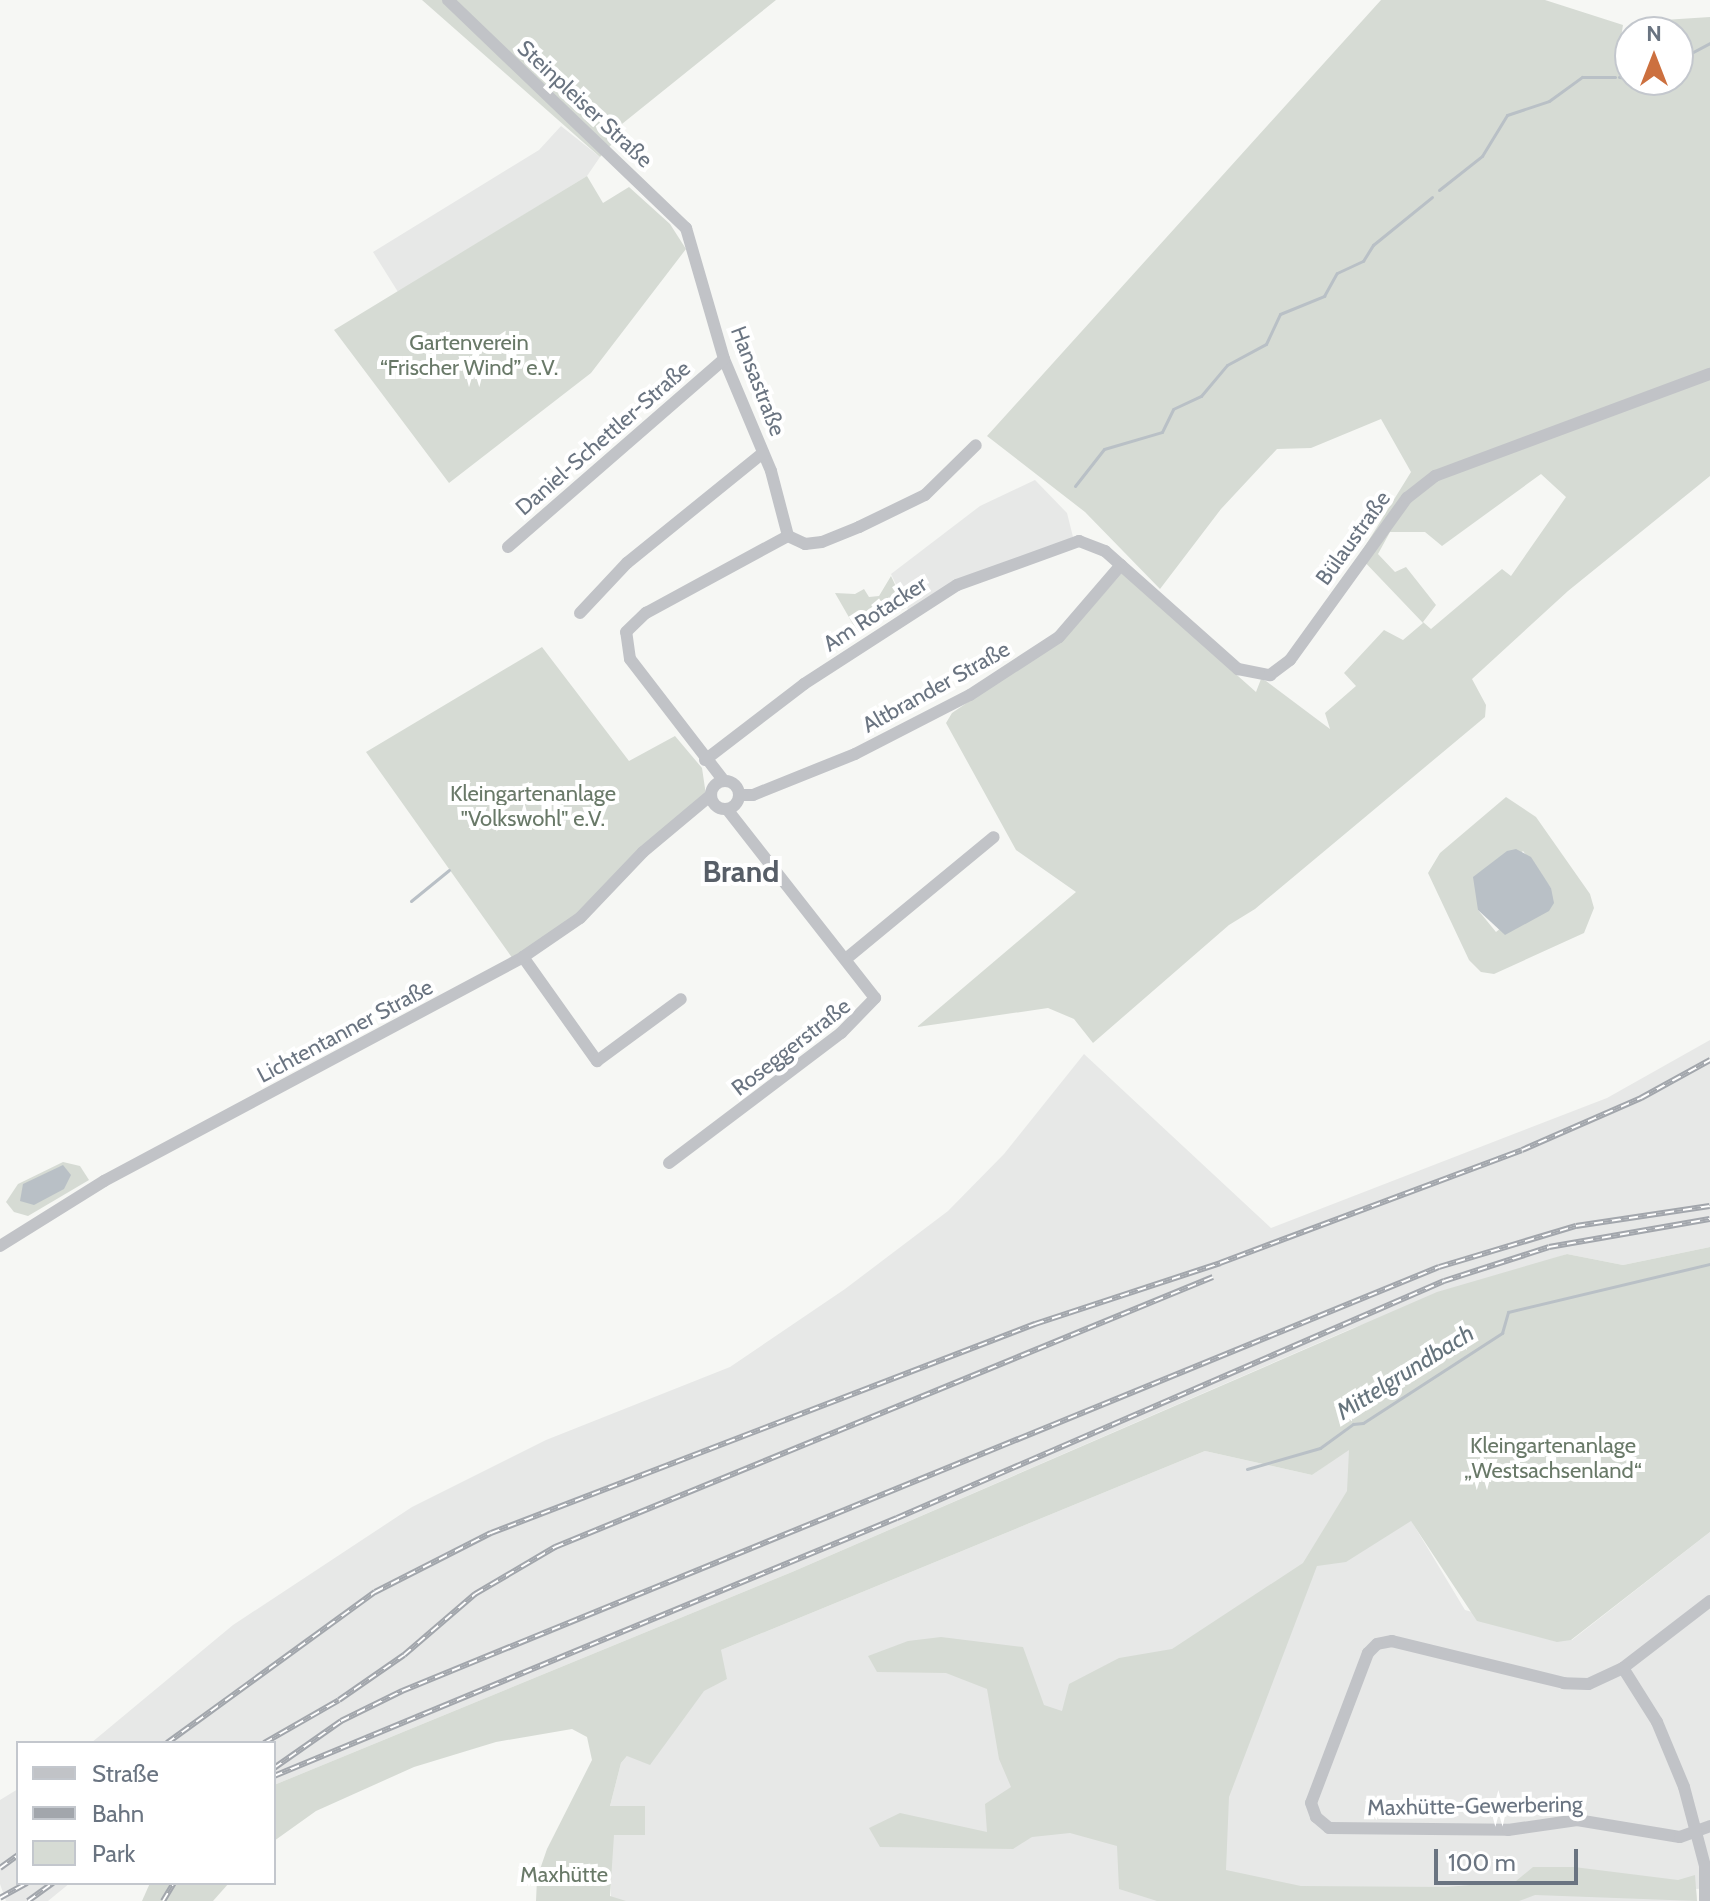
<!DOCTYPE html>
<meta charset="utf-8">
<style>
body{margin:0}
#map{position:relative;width:1710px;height:1901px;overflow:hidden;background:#f6f7f4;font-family:Cabin,sans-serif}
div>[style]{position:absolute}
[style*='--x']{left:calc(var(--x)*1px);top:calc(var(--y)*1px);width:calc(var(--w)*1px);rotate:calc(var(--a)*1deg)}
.built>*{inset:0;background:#e7e8e7}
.green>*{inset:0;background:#d6dbd4}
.water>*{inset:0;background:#b9c0c6}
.stream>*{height:3px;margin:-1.5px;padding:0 1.5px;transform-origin:1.5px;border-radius:1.5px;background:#b9c0c6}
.minor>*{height:12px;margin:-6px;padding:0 6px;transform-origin:6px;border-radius:6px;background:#c1c3c7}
.minor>.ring{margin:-6px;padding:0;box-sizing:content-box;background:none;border:12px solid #c1c3c7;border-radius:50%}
.rail>*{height:6px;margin-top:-3px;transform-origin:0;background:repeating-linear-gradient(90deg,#fff 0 9px,#a2a6ac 0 18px);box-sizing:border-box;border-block:2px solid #a2a6ac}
span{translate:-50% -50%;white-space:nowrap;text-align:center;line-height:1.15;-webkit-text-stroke:8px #fff;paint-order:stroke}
.street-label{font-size:22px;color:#6a7481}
.park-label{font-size:22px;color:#697968}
.water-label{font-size:24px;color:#66747d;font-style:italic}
.district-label{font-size:30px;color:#575e67;font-weight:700}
.legend{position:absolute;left:16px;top:1741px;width:260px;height:144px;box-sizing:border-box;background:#fff;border:2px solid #c3c7cd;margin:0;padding:10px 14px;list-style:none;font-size:24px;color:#6a7481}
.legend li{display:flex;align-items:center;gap:16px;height:40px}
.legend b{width:40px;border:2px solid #c3c7cd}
.north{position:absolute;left:1614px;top:16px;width:80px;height:80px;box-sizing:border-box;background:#fff;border:2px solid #c3c7cd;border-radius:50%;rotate:0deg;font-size:22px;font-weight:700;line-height:32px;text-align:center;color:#6a7481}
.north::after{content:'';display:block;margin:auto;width:28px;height:36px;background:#cc703f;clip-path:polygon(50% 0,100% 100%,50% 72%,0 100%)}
.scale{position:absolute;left:1434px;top:1849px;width:144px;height:36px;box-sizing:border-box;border:4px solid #6a7481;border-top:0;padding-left:10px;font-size:24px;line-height:28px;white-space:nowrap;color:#6a7481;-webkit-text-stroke:6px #fff;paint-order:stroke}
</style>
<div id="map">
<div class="built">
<i style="clip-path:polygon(561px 126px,600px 157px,587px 176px,398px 292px,373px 252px,539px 150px)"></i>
<i style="clip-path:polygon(1035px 480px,1067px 513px,1073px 537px,909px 612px,891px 574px,980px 506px)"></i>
<i style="clip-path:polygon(1710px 1040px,1710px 1247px,1623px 1265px,1567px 1254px,1353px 1328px,792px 1572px,274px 1785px,274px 1743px,91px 1743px,233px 1625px,412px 1507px,546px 1440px,730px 1367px,845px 1289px,948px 1211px,1004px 1154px,1084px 1054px,1271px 1228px,1607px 1098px)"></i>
<i style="clip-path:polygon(1362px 1439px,1465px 1610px,1572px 1640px,1710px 1532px,1710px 1888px,1696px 1889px,1697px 1901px,611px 1901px,610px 1806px,621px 1763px,721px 1650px,1205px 1451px,1312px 1475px)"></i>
<i style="clip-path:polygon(18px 1789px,18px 1883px,70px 1883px,48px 1901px,6px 1901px,0 1884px,0 1800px)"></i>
</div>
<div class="green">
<i style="clip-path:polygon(422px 0,776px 0,607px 136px,612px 144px,600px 157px)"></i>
<i style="clip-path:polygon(evenodd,1381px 0,1545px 0,1623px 25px,1616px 68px,1621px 73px,1633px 22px,1710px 17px,1710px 476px,1568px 591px,1472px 679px,1486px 705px,1485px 717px,1255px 909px,1229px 925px,1093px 1043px,1074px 1019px,1048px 1008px,917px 1027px,1076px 892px,1016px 850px,946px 723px,952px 713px,1068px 634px,1122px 573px,1256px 692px,1261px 679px,1266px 681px,1330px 729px,1325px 713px,1356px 686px,1344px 673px,1384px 630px,1403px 640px,1423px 623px,1359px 556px,1411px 472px,1381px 419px,1311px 448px,1277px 449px,1221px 509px,1160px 589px,1085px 512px,987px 436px,1381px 0,1630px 32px,1678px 32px,1678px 80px,1630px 80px,1630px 32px,1381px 0,1541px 474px,1566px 497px,1511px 576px,1502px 569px,1431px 629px,1423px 622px,1436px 605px,1406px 567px,1395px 572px,1378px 554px,1390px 532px,1425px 532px,1442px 546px,1541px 474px)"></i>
<i style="clip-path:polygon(587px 176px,603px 203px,629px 187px,670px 224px,686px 249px,591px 373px,449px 483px,334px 330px)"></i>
<i style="clip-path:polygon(891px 576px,906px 608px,858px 633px,835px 593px,855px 594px,864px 589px,869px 597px,879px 596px)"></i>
<i style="clip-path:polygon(542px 647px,629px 761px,675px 736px,702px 768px,706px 795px,579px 916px,513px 959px,366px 752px)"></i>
<i style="clip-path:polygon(evenodd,1506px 797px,1536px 817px,1590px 894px,1594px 908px,1584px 933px,1494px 974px,1481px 972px,1469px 960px,1428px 873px,1440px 853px,1506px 797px,1523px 851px,1551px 888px,1496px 932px,1478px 910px,1478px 891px,1523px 851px)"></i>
<i style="clip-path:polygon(63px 1162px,80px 1166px,89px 1180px,28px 1216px,14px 1212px,6px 1202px,18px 1184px)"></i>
<i style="clip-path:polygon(1710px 1247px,1710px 1532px,1571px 1640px,1557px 1642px,1477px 1621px,1411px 1521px,1346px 1562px,1317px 1566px,1229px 1797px,1226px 1870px,1301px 1886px,1447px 1887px,1516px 1881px,1533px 1867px,1574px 1867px,1678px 1880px,1695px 1875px,1697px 1901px,1535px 1895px,1519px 1901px,1157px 1901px,1119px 1889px,1117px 1846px,1070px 1833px,1032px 1837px,1013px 1849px,880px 1847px,869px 1828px,900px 1813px,987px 1832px,985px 1804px,1011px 1787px,999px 1759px,987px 1689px,946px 1673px,877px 1672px,868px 1656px,908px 1641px,941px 1637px,1023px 1647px,1044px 1705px,1062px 1711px,1069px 1684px,1119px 1658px,1172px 1649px,1303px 1563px,1347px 1491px,1349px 1450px,1312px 1475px,1205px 1451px,721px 1650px,727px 1679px,704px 1691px,650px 1765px,627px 1756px,621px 1763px,610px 1806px,645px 1806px,645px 1835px,614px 1835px,610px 1896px,626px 1901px,536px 1901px,537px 1878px,547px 1849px,592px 1760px,587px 1737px,572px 1729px,496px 1742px,414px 1767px,316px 1811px,274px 1841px,274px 1785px,792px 1572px,1437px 1292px,1567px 1254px,1623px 1265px)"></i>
<i style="clip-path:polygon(150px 1883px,229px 1883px,213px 1901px,142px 1901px)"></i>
</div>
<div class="water">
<i style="clip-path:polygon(1507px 851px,1516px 849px,1531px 857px,1551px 888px,1554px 903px,1549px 911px,1505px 935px,1478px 910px,1473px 877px)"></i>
<i style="clip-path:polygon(63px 1165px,71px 1175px,64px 1189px,34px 1205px,20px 1201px,23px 1184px)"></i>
</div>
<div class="stream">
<i style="--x:1678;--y:60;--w:36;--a:-28"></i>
<i style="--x:1619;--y:77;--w:11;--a:5"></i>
<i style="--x:1439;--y:190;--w:55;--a:-38.3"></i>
<i style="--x:1482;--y:156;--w:48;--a:-58.6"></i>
<i style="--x:1507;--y:115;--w:44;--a:-18.4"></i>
<i style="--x:1549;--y:101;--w:41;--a:-36"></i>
<i style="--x:1582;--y:77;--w:33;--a:0"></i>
<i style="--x:1075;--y:486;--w:47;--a:-51.9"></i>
<i style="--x:1104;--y:449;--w:60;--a:-16.3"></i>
<i style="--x:1162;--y:432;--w:25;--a:-64"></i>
<i style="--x:1173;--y:409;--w:31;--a:-25"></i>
<i style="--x:1201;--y:396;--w:40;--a:-50"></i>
<i style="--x:1227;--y:365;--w:44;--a:-28.3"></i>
<i style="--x:1266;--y:344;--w:33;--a:-65"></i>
<i style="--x:1280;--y:314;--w:48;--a:-22.2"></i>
<i style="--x:1324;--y:296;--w:26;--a:-61"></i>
<i style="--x:1337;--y:273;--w:29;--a:-25"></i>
<i style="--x:1363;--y:261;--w:19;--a:-58"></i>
<i style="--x:1373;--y:245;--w:76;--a:-39.1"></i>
<i style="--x:411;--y:901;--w:49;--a:-39.2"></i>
<i style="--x:1247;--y:1469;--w:76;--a:-16"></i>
<i style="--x:1320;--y:1448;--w:41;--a:-36"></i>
<i style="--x:1353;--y:1424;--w:10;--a:-6"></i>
<i style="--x:1363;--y:1423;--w:166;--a:-32.9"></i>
<i style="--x:1502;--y:1333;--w:22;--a:-74"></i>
<i style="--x:1508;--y:1312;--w:208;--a:-13.4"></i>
</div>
<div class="minor">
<i style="--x:448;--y:0;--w:330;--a:43.8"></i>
<i style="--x:686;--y:228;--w:136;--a:73.8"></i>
<i style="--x:724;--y:359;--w:121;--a:67.2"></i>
<i style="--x:771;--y:471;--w:67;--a:75.3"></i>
<i style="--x:788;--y:536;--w:19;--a:25"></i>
<i style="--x:805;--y:544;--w:17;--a:-7"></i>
<i style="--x:822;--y:542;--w:40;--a:-22"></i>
<i style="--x:859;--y:527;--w:73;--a:-25.9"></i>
<i style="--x:925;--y:495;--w:71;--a:-44.4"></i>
<i style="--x:508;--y:547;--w:286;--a:-41"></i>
<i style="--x:580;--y:613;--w:69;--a:-46.8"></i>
<i style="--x:627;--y:563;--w:175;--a:-39"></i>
<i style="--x:705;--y:760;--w:125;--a:-37.5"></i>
<i style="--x:804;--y:684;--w:182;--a:-32.9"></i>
<i style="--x:957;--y:585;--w:130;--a:-19.8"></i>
<i style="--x:1079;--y:541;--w:28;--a:21"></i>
<i style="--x:1105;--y:551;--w:178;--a:41.6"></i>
<i style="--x:1238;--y:669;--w:33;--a:11"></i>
<i style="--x:1270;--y:675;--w:25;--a:-37"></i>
<i style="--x:1290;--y:660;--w:200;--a:-54.2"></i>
<i style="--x:1407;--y:498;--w:36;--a:-38"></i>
<i style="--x:1435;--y:476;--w:293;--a:-20.4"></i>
<i style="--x:724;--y:781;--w:154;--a:-127.6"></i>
<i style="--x:630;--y:659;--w:27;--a:-98"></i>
<i style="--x:626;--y:632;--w:28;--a:-44"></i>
<i style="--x:646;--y:613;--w:162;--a:-28.5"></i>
<i class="ring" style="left:711px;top:781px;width:16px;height:16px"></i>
<i style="--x:739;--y:795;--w:14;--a:0"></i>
<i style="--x:753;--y:795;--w:110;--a:-21.9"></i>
<i style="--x:855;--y:754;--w:129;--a:-27.2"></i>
<i style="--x:970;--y:695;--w:106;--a:-33.1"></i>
<i style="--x:1059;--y:637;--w:95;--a:-49.3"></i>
<i style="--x:523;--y:957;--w:128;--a:54.6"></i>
<i style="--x:597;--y:1061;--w:104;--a:-36.4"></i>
<i style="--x:847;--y:958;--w:190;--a:-39.5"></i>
<i style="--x:669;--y:1163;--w:216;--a:-37.1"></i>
<i style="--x:841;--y:1033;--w:49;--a:-45.8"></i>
<i style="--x:875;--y:998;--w:240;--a:-128.1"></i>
<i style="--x:0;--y:1246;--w:123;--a:-32"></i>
<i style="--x:104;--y:1181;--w:475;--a:-28.1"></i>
<i style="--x:523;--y:957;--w:69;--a:-34.4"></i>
<i style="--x:580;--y:918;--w:91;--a:-46.3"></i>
<i style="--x:643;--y:852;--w:89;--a:-40"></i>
<i style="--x:1710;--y:1601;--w:110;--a:142.4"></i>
<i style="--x:1623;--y:1668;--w:38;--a:155"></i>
<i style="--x:1588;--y:1684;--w:24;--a:-178"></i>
<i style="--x:1564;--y:1683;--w:177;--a:-166.3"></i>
<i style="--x:1392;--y:1641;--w:15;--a:169"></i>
<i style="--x:1377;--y:1644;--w:13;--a:135"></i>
<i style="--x:1368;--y:1653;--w:160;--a:110.8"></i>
<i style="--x:1311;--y:1803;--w:15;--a:70"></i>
<i style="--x:1316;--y:1817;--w:17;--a:40"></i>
<i style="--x:1329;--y:1828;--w:179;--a:0.6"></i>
<i style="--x:1508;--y:1830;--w:70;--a:-8.2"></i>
<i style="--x:1577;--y:1820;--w:104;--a:9.4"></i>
<i style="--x:1680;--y:1837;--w:32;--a:-20"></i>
<i style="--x:1623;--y:1668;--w:64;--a:57.8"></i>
<i style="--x:1657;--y:1722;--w:70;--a:67.4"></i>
<i style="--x:1684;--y:1787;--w:82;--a:75.1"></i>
<i style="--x:1705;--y:1866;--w:35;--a:90"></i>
</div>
<div class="rail">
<i style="--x:167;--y:1743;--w:257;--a:-36"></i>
<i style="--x:375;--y:1592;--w:130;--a:-27"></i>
<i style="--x:491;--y:1533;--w:583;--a:-21.02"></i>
<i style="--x:1035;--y:1324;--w:195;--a:-18.2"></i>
<i style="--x:1220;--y:1263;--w:322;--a:-20.5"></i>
<i style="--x:1522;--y:1150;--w:130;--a:-23.6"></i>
<i style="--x:1641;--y:1098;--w:79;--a:-28.8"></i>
<i style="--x:264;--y:1743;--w:86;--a:-29.8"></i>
<i style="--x:339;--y:1700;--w:79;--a:-34.7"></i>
<i style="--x:404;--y:1655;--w:94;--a:-40.7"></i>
<i style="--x:475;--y:1594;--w:93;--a:-30.4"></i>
<i style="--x:555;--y:1547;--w:711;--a:-22.31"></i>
<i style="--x:274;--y:1768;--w:82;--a:-35"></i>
<i style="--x:341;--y:1721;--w:68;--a:-26.2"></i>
<i style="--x:402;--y:1691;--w:1120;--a:-22.24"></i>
<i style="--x:1439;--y:1267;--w:143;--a:-16.7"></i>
<i style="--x:1576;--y:1226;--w:135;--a:-8.5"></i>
<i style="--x:274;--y:1776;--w:674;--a:-22.5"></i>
<i style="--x:897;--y:1518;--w:596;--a:-23.43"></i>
<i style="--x:1444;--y:1281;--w:110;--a:-17.9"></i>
<i style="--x:1549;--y:1247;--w:163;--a:-9.9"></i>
<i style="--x:0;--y:1868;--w:22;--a:-36"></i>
<i style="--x:0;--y:1898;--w:31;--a:-29"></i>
<i style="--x:28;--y:1901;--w:31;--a:-36"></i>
<i style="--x:163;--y:1901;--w:21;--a:-59"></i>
</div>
<div class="street-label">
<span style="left:585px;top:104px;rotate:43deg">Steinpleiser Straße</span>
<span style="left:758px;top:381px;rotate:69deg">Hansastraße</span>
<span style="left:603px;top:438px;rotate:-41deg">Daniel-Schettler-Straße</span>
<span style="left:1353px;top:538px;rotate:-54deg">Bülaustraße</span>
<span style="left:875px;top:614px;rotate:-33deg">Am Rotacker</span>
<span style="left:936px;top:687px;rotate:-29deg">Altbrander Straße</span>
<span style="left:345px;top:1031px;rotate:-28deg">Lichtentanner Straße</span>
<span style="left:791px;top:1047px;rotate:-38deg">Roseggerstraße</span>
<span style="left:1475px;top:1806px;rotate:-1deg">Maxhütte-Gewerbering</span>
</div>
<div class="park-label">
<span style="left:469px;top:355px">Gartenverein<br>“Frischer Wind” e.V.</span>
<span style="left:533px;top:806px">Kleingartenanlage<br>"Volkswohl" e.V.</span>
<span style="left:1553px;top:1458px">Kleingartenanlage<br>„Westsachsenland“</span>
<span style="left:564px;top:1875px">Maxhütte</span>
</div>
<div class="water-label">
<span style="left:1405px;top:1372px;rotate:-32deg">Mittelgrundbach</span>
</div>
<div class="district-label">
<span style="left:741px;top:872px">Brand</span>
</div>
<ul class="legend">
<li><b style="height:10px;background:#c1c3c7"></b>Straße</li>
<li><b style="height:10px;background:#a2a6ac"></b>Bahn</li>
<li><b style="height:22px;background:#d6dbd4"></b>Park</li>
</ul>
<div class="north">N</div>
<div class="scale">100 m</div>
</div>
